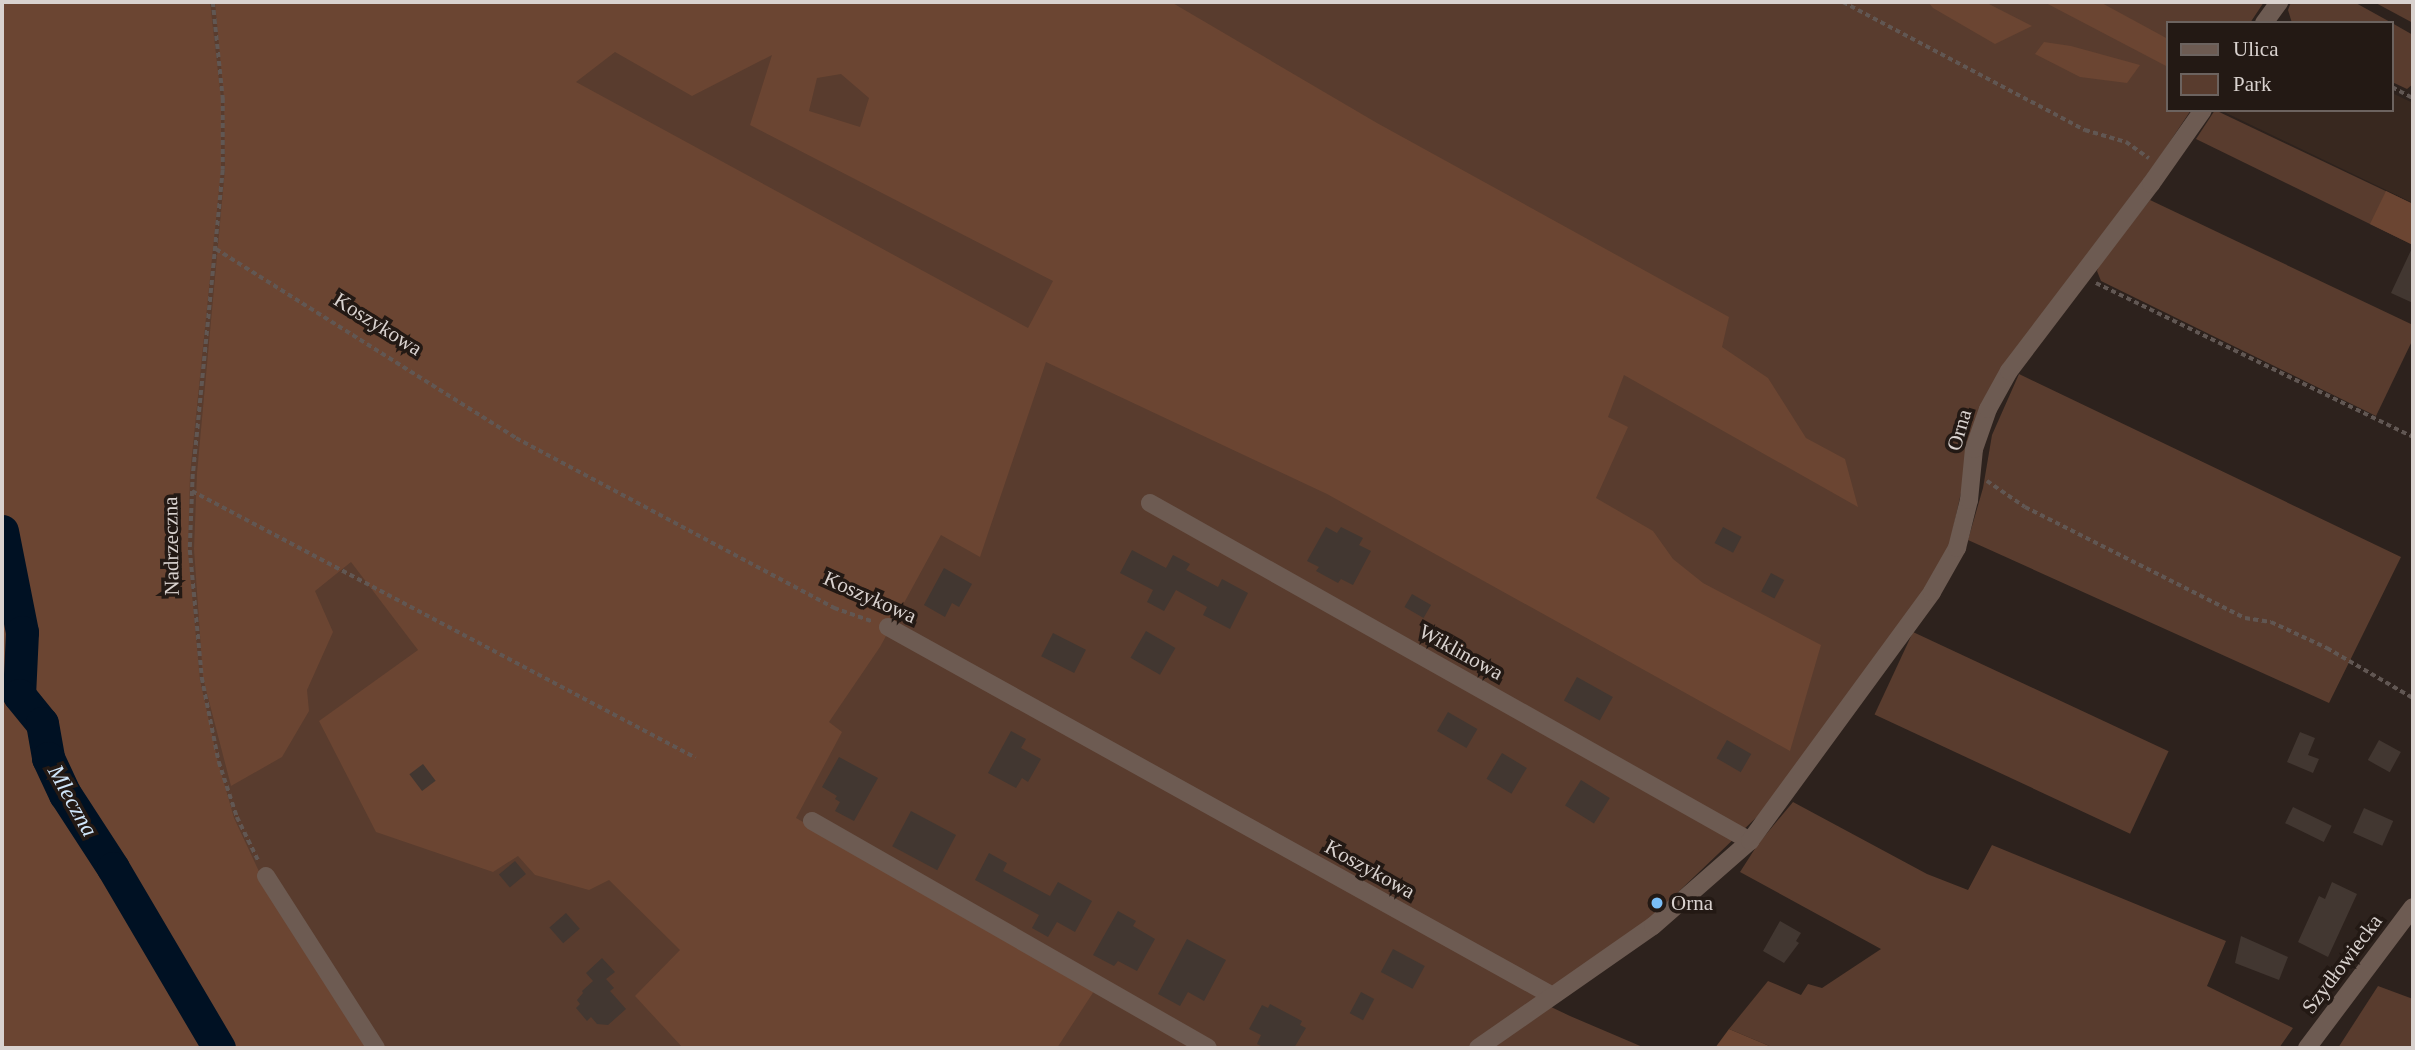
<!DOCTYPE html>
<meta charset="utf-8">
<style>
body{margin:0}
#map{position:relative;width:2415px;height:1050px;overflow:hidden;background:#2d221d;font-family:Georgia,serif}
div>[style]{position:absolute}
[style*='--x']{left:calc(var(--x)*1px);top:calc(var(--y)*1px);width:calc(var(--w)*1px);rotate:calc(var(--a)*1deg)}
.built>*{inset:0;background:#38281f}
.green>*{inset:0;background:#593c2e;transform-origin:0 0}
.forest>*{inset:0;background:#6b4532}
.river>*{height:33px;margin:-16.5px;padding:0 16.5px;transform-origin:16.5px;border-radius:16.5px;background:#001123}
.building>*{inset:0;background:#423731;transform-origin:0 0}
.path>*{height:3.5px;margin-top:-1.75px;transform-origin:0;background:repeating-linear-gradient(90deg,#615753 0 5px,transparent 0 8.5px)}
.minor>*{height:18px;margin:-9px;padding:0 9px;transform-origin:9px;border-radius:9px;background:#6d5b52}
.dots>*{width:19px;height:19px;translate:-50% -50%;box-sizing:border-box;border:4px solid #231914;border-radius:50%}
span{translate:-50% -50%;white-space:nowrap;text-align:center;line-height:1.15;-webkit-text-stroke:7px #231914;paint-order:stroke}
.street-label{font-size:21px;color:#d9d2cf}
.poi-label{font-size:21px;color:#d9d2cf}
.left{translate:0 -50%;text-align:left}
.water-label{font-size:23px;color:#d0e6fa;font-style:italic}
.frame{position:absolute;inset:0;border:4px solid #d9d2cf;pointer-events:none}
.legend{position:absolute;left:2166px;top:21px;width:228px;height:91px;box-sizing:border-box;background:#231914;border:2px solid #6c635f;margin:0;padding:9px 12px;list-style:none;font-size:21px;color:#d9d2cf}
.legend li{display:flex;align-items:center;gap:14px;height:35px}
.legend b{width:35px;border:2px solid #6c635f}
</style>
<div id="map">
<div class="built">
<i style="clip-path:polygon(2392px 93px,2413px 103px,2413px 203px,2224px 112px,2392px 110px)"></i>
</div>
<div class="green">
<i style="clip-path:polygon(2px 2px,2264px 2px,2250px 23px,2168px 23px,2168px 110px,2191px 110px,2151px 170px,2003px 367px,1964px 479px,1948px 552px,1922px 593px,1761px 813px,1652px 917px,1468px 1048px,2px 1048px)"></i>
<i style="clip-path:polygon(2291px 2px,2354px 2px,2392px 23px,2292px 23px,2288px 10px)"></i>
<i style="clip-path:polygon(2374px 2px,2413px 2px,2413px 23px)"></i>
<i style="clip-path:polygon(2392px 23px,2413px 35px,2413px 84px,2407px 89px,2392px 82px)"></i>
<i style="clip-path:polygon(2215px 110px,2413px 204px,2413px 245px,2196px 139px)"></i>
<i style="clip-path:polygon(2150px 200px,2413px 325px,2413px 339px,2376px 416px,2101px 281px,2097px 271px,2100px 263px)"></i>
<i style="clip-path:polygon(2019px 374px,2401px 557px,2329px 703px,1968px 540px,1983px 488px,1992px 435px)"></i>
<i style="left:1913px;top:632px;width:282px;height:91px;rotate:25deg"></i>
<i style="clip-path:polygon(1793px 802px,1927px 874px,1968px 890px,1992px 845px,2226px 941px,2207px 986px,2293px 1028px,2279px 1048px,1774px 1048px,1729px 1029px,1768px 981px,1801px 995px,1808px 984px,1822px 988px,1881px 949px,1740px 872px,1758px 844px)"></i>
<i style="clip-path:polygon(2378px 986px,2413px 999px,2413px 1048px,2338px 1048px)"></i>
<i style="clip-path:polygon(1549px 1006px,1570px 1016px,1645px 1048px,1493px 1048px)"></i>
</div>
<div class="forest">
<i style="clip-path:polygon(2px 2px,210px 2px,221px 98px,221px 170px,190px 475px,188px 551px,200px 680px,218px 762px,234px 818px,263px 880px,374px 1048px,2px 1048px)"></i>
<i style="clip-path:polygon(evenodd,215px 2px,1171px 2px,1377px 123px,1729px 317px,1722px 347px,1768px 378px,1806px 438px,1845px 459px,1858px 507px,1624px 375px,1608px 417px,1628px 427px,1596px 498px,1653px 531px,1673px 559px,1703px 583px,1821px 645px,1790px 751px,1327px 494px,1046px 362px,980px 557px,941px 535px,880px 647px,829px 722px,842px 732px,796px 818px,1096px 988px,1057px 1048px,683px 1048px,635px 996px,680px 950px,609px 880px,589px 890px,535px 875px,518px 856px,493px 872px,376px 832px,319px 721px,418px 650px,351px 562px,315px 591px,333px 632px,307px 690px,309px 711px,282px 757px,231px 786px,203px 678px,194px 549px,197px 473px,225px 169px,224px 98px,215px 2px,615px 52px,692px 96px,772px 55px,750px 125px,1053px 281px,1028px 328px,576px 82px,615px 52px,215px 2px,841px 74px,869px 98px,860px 127px,809px 111px,817px 78px,841px 74px)"></i>
<i style="clip-path:polygon(1928px 2px,1985px 2px,2032px 26px,1995px 44px,1933px 8px)"></i>
<i style="clip-path:polygon(2044px 2px,2100px 2px,2168px 39px,2168px 67px)"></i>
<i style="clip-path:polygon(2044px 42px,2071px 46px,2140px 65px,2127px 83px,2080px 77px,2035px 54px)"></i>
<i style="clip-path:polygon(2386px 191px,2413px 204px,2413px 245px,2370px 224px)"></i>
<i style="clip-path:polygon(1729px 1029px,1774px 1048px,1715px 1048px)"></i>
</div>
<div class="river">
<i style="--x:2;--y:531;--w:103;--a:78.8"></i>
<i style="--x:22;--y:632;--w:63;--a:92.7"></i>
<i style="--x:19;--y:695;--w:36;--a:51"></i>
<i style="--x:42;--y:723;--w:36;--a:80"></i>
<i style="--x:48;--y:758;--w:40;--a:65"></i>
<i style="--x:65;--y:794;--w:88;--a:57"></i>
<i style="--x:113;--y:868;--w:209;--a:59.5"></i>
</div>
<div class="building">
<i style="clip-path:polygon(2413px 246px,2413px 303px,2391px 293px)"></i>
<i style="clip-path:polygon(1326px 527px,1337px 533px,1341px 527px,1363px 538px,1359px 545px,1371px 551px,1353px 585px,1341px 579px,1338px 583px,1316px 571px,1319px 567px,1307px 561px)"></i>
<i style="left:1723px;top:527px;width:21px;height:18px;rotate:28deg"></i>
<i style="clip-path:polygon(1132px 550px,1166px 568px,1173px 555px,1190px 564px,1186px 570px,1218px 587px,1222px 579px,1248px 593px,1230px 629px,1203px 615px,1207px 607px,1176px 590px,1164px 611px,1147px 602px,1153px 590px,1120px 573px)"></i>
<i style="clip-path:polygon(944px 568px,972px 584px,959px 607px,952px 603px,945px 617px,924px 605px)"></i>
<i style="left:1771px;top:573px;width:15px;height:21px;rotate:28deg"></i>
<i style="left:1412px;top:594px;width:22px;height:15px;rotate:30deg"></i>
<i style="left:1146px;top:631px;width:34px;height:31px;rotate:30deg"></i>
<i style="left:1053px;top:633px;width:37px;height:26px;rotate:27deg"></i>
<i style="left:1577px;top:677px;width:41px;height:27px;rotate:29deg"></i>
<i style="left:1448px;top:712px;width:34px;height:22px;rotate:30deg"></i>
<i style="clip-path:polygon(1011px 731px,1026px 739px,1021px 748px,1041px 759px,1028px 782px,1022px 778px,1016px 788px,988px 773px)"></i>
<i style="clip-path:polygon(2300px 732px,2315px 738px,2308px 755px,2319px 759px,2313px 773px,2287px 762px)"></i>
<i style="left:1727px;top:740px;width:28px;height:21px;rotate:30deg"></i>
<i style="left:2379px;top:740px;width:25px;height:23px;rotate:29deg"></i>
<i style="left:1502px;top:753px;width:29px;height:30px;rotate:31deg"></i>
<i style="clip-path:polygon(839px 757px,878px 778px,854px 821px,835px 811px,840px 802px,835px 799px,837px 796px,822px 787px)"></i>
<i style="left:423px;top:764px;width:21px;height:17px;rotate:53deg"></i>
<i style="left:1581px;top:780px;width:34px;height:30px;rotate:32deg"></i>
<i style="left:2293px;top:807px;width:43px;height:18px;rotate:26deg"></i>
<i style="left:2364px;top:808px;width:32px;height:27px;rotate:24deg"></i>
<i style="left:911px;top:811px;width:51px;height:40px;rotate:28deg"></i>
<i style="clip-path:polygon(989px 853px,1007px 863px,1003px 871px,1050px 896px,1058px 882px,1092px 901px,1075px 932px,1057px 922px,1048px 937px,1032px 928px,1039px 915px,975px 880px)"></i>
<i style="left:515px;top:861px;width:17px;height:21px;rotate:50deg"></i>
<i style="clip-path:polygon(2332px 882px,2357px 894px,2328px 957px,2298px 942px,2319px 896px,2325px 899px)"></i>
<i style="clip-path:polygon(1118px 911px,1136px 921px,1133px 926px,1155px 939px,1137px 971px,1118px 961px,1114px 966px,1093px 955px)"></i>
<i style="left:566px;top:913px;width:21px;height:22px;rotate:49deg"></i>
<i style="clip-path:polygon(1780px 921px,1801px 933px,1796px 941px,1799px 943px,1784px 963px,1763px 951px)"></i>
<i style="clip-path:polygon(2241px 936px,2288px 957px,2279px 980px,2235px 963px)"></i>
<i style="clip-path:polygon(1187px 939px,1226px 960px,1204px 1001px,1188px 992px,1180px 1006px,1158px 994px)"></i>
<i style="left:1393px;top:949px;width:36px;height:26px;rotate:28deg"></i>
<i style="clip-path:polygon(602px 958px,615px 972px,606px 979px,614px 988px,610px 991px,626px 1009px,608px 1025px,597px 1024px,591px 1017px,587px 1021px,576px 1008px,580px 1004px,577px 1000px,583px 993px,582px 991px,593px 981px,586px 973px)"></i>
<i style="left:1361px;top:992px;width:15px;height:24px;rotate:28deg"></i>
<i style="clip-path:polygon(1270px 1004px,1302px 1021px,1300px 1025px,1306px 1028px,1294px 1048px,1265px 1048px,1257px 1044px,1261px 1035px,1249px 1029px,1262px 1005px,1268px 1008px)"></i>
</div>
<div class="path">
<i style="--x:213;--y:2;--w:97;--a:84.1"></i>
<i style="--x:223;--y:98;--w:72;--a:90"></i>
<i style="--x:223;--y:170;--w:305;--a:95.6"></i>
<i style="--x:193;--y:474;--w:76;--a:92.3"></i>
<i style="--x:190;--y:550;--w:129;--a:84.6"></i>
<i style="--x:202;--y:678;--w:86;--a:78.6"></i>
<i style="--x:219;--y:762;--w:58;--a:71.9"></i>
<i style="--x:237;--y:817;--w:50;--a:63.9"></i>
<i style="--x:1843;--y:2;--w:274;--a:27.9"></i>
<i style="--x:2085;--y:130;--w:43;--a:16.3"></i>
<i style="--x:2126;--y:142;--w:28;--a:35"></i>
<i style="--x:2392;--y:87;--w:24;--a:28"></i>
<i style="--x:216;--y:249;--w:355;--a:32.2"></i>
<i style="--x:516;--y:438;--w:361;--a:28.1"></i>
<i style="--x:834;--y:608;--w:42;--a:19.3"></i>
<i style="--x:2096;--y:283;--w:352;--a:25.9"></i>
<i style="--x:1987;--y:481;--w:46;--a:34.4"></i>
<i style="--x:2025;--y:507;--w:246;--a:26.8"></i>
<i style="--x:2245;--y:618;--w:26;--a:9"></i>
<i style="--x:2271;--y:622;--w:62;--a:24.9"></i>
<i style="--x:2327;--y:648;--w:99;--a:30.2"></i>
<i style="--x:192;--y:491;--w:570;--a:27.91"></i>
</div>
<div class="minor">
<i style="--x:2264;--y:23;--w:26;--a:-54"></i>
<i style="--x:1150;--y:503;--w:689;--a:29.39"></i>
<i style="--x:888;--y:627;--w:758;--a:29.03"></i>
<i style="--x:812;--y:821;--w:456;--a:29.8"></i>
<i style="--x:266;--y:876;--w:204;--a:57.4"></i>
<i style="--x:1478;--y:1048;--w:213;--a:-34.9"></i>
<i style="--x:1653;--y:926;--w:129;--a:-41.2"></i>
<i style="--x:1750;--y:841;--w:308;--a:-53.8"></i>
<i style="--x:1932;--y:592;--w:51;--a:-60.4"></i>
<i style="--x:1957;--y:548;--w:49;--a:-76"></i>
<i style="--x:1969;--y:500;--w:51;--a:-84.4"></i>
<i style="--x:1974;--y:449;--w:42;--a:-70.7"></i>
<i style="--x:1988;--y:409;--w:43;--a:-61.1"></i>
<i style="--x:2009;--y:371;--w:235;--a:-52.8"></i>
<i style="--x:2151;--y:184;--w:90;--a:-54.9"></i>
<i style="--x:2307;--y:1048;--w:176;--a:-53.1"></i>
</div>
<div class="dots">
<i style="left:1657px;top:903px;background:#7abff8"></i>
</div>
<div class="street-label">
<span style="left:378px;top:324px;rotate:32deg">Koszykowa</span>
<span style="left:1959px;top:430px;rotate:-74deg">Orna</span>
<span style="left:171px;top:546px;rotate:-91deg">Nadrzeczna</span>
<span style="left:870px;top:597px;rotate:24deg">Koszykowa</span>
<span style="left:1461px;top:652px;rotate:29deg">Wiklinowa</span>
<span style="left:1370px;top:869px;rotate:29deg">Koszykowa</span>
<span style="left:2342px;top:964px;rotate:-53deg">Szydłowiecka</span>
</div>
<div class="poi-label">
<span class="left" style="left:1671px;top:903px">Orna</span>
</div>
<div class="water-label">
<span style="left:72px;top:801px;rotate:61deg">Mleczna</span>
</div>
<div class="frame"></div>
<ul class="legend">
<li><b style="height:9px;background:#6d5b52"></b>Ulica</li>
<li><b style="height:19px;background:#593c2e"></b>Park</li>
</ul>
</div>
